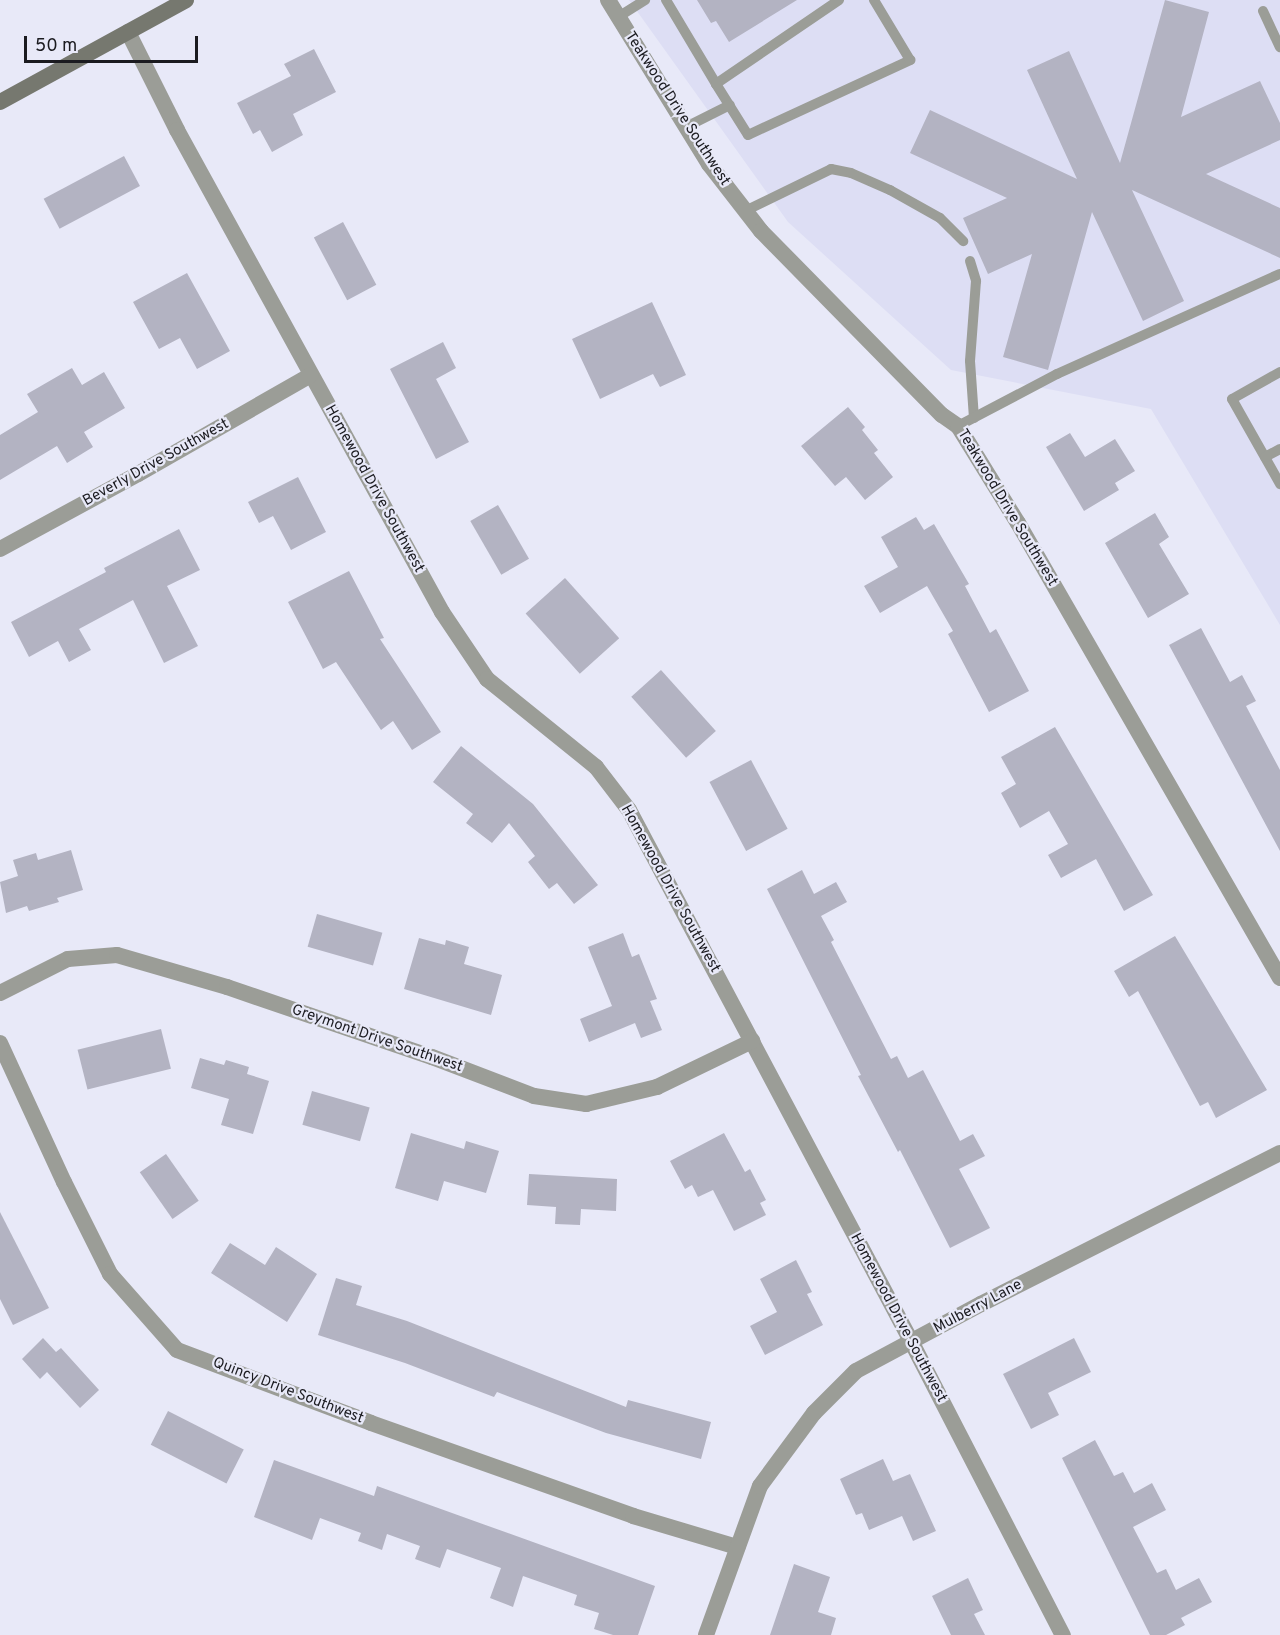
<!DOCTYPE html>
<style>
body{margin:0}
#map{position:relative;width:1280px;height:1635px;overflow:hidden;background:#e8e9f8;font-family:Overpass,sans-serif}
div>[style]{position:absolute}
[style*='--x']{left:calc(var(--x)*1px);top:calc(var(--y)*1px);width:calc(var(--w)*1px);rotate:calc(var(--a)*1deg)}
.built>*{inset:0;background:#dddef4}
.building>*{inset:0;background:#b3b3c2;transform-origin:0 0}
.service>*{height:10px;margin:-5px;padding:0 5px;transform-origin:5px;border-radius:5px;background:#9b9d97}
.minor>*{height:16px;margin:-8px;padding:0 8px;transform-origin:8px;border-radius:8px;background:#9b9d97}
.secondary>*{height:16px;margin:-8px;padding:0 8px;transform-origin:8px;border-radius:8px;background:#76786f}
span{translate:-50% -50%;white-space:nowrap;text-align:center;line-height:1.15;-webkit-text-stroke:4.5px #e8e9f8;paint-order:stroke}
.street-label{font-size:15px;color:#1b1b20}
.scale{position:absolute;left:24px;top:36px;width:174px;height:27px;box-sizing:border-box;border:3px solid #1b1b20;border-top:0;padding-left:8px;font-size:18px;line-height:21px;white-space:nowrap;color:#1b1b20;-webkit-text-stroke:4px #e8e9f8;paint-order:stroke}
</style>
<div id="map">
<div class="built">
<i style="clip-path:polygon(629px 0,1280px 0,1280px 625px,1151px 409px,951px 370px,788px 222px)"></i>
</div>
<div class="building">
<i style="clip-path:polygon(697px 0,797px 0,729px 42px,716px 21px,711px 23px)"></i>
<i style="clip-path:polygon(1165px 0,1209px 12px,1181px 117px,1260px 81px,1280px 123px,1280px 140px,1206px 174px,1280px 208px,1280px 258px,1132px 190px,1184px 301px,1143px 321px,1092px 212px,1048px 370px,1003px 357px,1032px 254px,988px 274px,963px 218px,1007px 198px,910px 153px,930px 110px,1077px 179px,1027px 70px,1069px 51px,1120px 163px)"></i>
<i style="clip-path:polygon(314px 49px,336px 92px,293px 114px,303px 135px,272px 152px,260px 130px,253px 134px,237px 103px,291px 76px,284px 64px)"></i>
<i style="left:124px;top:156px;width:34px;height:91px;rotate:62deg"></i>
<i style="left:343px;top:222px;width:71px;height:33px;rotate:62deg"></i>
<i style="clip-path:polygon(187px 273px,230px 351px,197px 369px,180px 338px,159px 349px,133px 302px)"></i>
<i style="clip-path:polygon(652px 302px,686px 375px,660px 387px,653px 374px,600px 399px,572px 339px)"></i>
<i style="clip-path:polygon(443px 342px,456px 368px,436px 379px,469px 442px,436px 459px,390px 369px)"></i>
<i style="clip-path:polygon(72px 368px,82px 385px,104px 372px,125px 408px,84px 432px,93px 447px,67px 463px,57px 446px,0 480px,0 435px,38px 412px,27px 394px)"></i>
<i style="clip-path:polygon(848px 407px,865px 427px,862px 430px,878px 450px,874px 453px,893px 477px,865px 500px,846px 477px,835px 486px,801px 446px)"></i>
<i style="clip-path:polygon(1070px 433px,1085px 457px,1115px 439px,1135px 471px,1115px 483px,1119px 490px,1084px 511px,1046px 447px)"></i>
<i style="clip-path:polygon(298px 477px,326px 532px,291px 550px,273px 516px,259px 523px,248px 502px)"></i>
<i style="left:498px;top:505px;width:62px;height:32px;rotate:60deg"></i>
<i style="clip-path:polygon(1155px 513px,1169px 537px,1159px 544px,1189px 594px,1148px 618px,1105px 543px)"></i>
<i style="clip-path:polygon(916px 517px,924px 530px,934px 524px,969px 584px,965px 586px,990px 633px,996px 629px,1029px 691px,989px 712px,948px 634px,953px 631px,927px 586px,880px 613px,864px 586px,898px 567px,881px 537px)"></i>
<i style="clip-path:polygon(179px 529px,200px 570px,167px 586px,198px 646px,164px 663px,133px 600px,79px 629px,91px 650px,69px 662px,58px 641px,29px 657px,11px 622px,106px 572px,104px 568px)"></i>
<i style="clip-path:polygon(349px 571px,384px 638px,380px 639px,441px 732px,412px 750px,393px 721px,381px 730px,336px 662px,323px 669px,288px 602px)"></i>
<i style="left:565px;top:578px;width:81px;height:53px;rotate:48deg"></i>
<i style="clip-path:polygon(1201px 628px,1230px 682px,1242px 675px,1256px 701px,1246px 706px,1280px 770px,1280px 851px,1169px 645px)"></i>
<i style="left:661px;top:670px;width:82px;height:40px;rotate:48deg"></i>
<i style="clip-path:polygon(1055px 727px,1153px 895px,1124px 911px,1096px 859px,1061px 878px,1048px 855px,1068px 844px,1049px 811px,1020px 828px,1001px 793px,1016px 784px,1001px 757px)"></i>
<i style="clip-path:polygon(461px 746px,533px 804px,598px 885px,574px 904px,557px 883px,549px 889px,528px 862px,535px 856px,509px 823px,492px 843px,466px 823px,473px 814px,433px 782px)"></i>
<i style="left:751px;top:760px;width:78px;height:47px;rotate:62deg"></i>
<i style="clip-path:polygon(71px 850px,83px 890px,57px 898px,59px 902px,29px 911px,27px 906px,6px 913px,0 882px,18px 876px,13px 860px,36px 853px,38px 860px)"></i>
<i style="clip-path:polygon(802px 870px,814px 894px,836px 882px,847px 902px,821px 916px,834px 940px,831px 942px,891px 1059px,897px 1056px,908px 1078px,923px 1070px,960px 1141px,973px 1134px,985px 1156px,959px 1169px,990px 1228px,950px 1248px,900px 1150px,898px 1152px,858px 1076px,861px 1075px,767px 889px)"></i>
<i style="left:317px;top:914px;width:68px;height:34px;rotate:16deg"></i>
<i style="clip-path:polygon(623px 933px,632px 957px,639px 954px,657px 999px,650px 1001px,662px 1030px,641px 1038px,635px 1023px,589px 1042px,580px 1019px,612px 1006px,588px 947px)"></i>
<i style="clip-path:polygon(1175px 936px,1267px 1090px,1216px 1118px,1208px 1102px,1200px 1106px,1138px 991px,1129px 997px,1114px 971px)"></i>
<i style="clip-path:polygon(419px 938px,445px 945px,446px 940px,469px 947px,464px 964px,502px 975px,491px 1015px,404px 989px)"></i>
<i style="left:161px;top:1029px;width:41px;height:86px;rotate:76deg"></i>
<i style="clip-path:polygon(200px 1058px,224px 1065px,226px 1060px,249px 1067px,247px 1074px,269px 1081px,253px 1134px,221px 1125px,229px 1099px,191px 1088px)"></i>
<i style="left:312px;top:1091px;width:60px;height:35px;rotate:16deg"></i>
<i style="clip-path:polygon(411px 1133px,464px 1149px,466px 1141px,499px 1151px,486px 1193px,444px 1181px,438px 1201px,395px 1188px)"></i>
<i style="clip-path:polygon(724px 1133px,745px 1172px,750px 1169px,766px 1200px,760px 1203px,766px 1215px,734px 1231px,713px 1190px,698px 1197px,692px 1185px,685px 1189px,670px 1161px)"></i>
<i style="left:166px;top:1154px;width:57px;height:32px;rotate:55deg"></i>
<i style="clip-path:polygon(529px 1174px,617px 1179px,616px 1211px,581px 1209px,580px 1225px,555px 1224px,556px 1207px,527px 1205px)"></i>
<i style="clip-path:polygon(0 1212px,49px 1308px,13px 1325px,0 1299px)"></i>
<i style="clip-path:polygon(230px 1243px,265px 1265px,276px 1247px,317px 1274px,287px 1322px,211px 1273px)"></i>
<i style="clip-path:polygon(796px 1260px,812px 1292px,807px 1294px,823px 1325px,765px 1355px,750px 1326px,777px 1312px,760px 1279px)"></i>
<i style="clip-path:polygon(336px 1278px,362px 1286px,356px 1305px,407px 1321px,626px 1407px,628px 1400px,711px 1422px,701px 1459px,606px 1433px,497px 1392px,494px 1397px,405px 1363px,318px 1335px)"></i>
<i style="clip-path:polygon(43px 1338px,56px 1352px,61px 1348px,99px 1390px,80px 1408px,47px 1372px,40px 1379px,22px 1359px)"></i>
<i style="clip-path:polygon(1074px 1338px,1091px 1372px,1048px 1393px,1059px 1415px,1031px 1429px,1003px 1374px)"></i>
<i style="left:168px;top:1411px;width:85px;height:38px;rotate:27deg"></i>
<i style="clip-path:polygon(1095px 1440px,1114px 1476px,1123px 1472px,1134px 1493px,1152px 1483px,1166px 1510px,1133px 1527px,1157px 1573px,1166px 1569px,1176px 1590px,1199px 1578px,1212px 1602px,1181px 1618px,1185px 1625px,1166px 1635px,1150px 1635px,1062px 1458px)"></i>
<i style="clip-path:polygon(883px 1459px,893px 1481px,910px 1474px,936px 1531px,913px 1541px,902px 1516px,869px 1530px,862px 1513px,856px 1515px,840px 1479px)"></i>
<i style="clip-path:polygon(274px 1460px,374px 1496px,377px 1486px,655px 1586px,638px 1635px,613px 1635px,594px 1629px,599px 1613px,574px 1605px,577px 1595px,523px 1576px,513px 1607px,490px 1598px,501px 1568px,447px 1549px,440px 1568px,415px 1559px,420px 1546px,387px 1534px,382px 1550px,358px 1541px,361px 1533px,320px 1518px,312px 1540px,254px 1517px)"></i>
<i style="clip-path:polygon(794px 1564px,830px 1577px,818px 1612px,836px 1618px,831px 1635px,770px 1635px)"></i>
<i style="clip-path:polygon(968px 1578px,983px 1610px,974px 1614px,985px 1635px,951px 1635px,932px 1596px)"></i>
</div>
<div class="service">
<i style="--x:666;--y:0;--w:98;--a:59.2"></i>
<i style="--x:839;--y:0;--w:149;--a:145.7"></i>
<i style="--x:716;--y:84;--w:60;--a:57.9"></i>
<i style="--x:748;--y:135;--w:179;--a:-24.8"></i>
<i style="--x:910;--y:60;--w:70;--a:-121"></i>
<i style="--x:1263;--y:11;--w:40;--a:65"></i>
<i style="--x:618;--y:17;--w:32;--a:-32"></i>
<i style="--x:686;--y:127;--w:49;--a:-26.6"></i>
<i style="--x:745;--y:211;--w:96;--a:-26"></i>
<i style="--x:831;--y:169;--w:20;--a:11"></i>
<i style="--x:851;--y:173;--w:43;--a:23.6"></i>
<i style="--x:890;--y:190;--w:57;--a:29.2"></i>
<i style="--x:940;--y:218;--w:33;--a:45"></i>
<i style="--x:970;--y:261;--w:21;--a:73"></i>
<i style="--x:976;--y:281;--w:80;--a:94.3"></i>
<i style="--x:970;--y:361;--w:57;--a:86"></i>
<i style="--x:1280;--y:372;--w:55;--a:150.6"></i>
<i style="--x:1232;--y:399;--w:98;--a:60.5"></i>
<i style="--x:958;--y:426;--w:112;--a:-27.7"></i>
<i style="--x:1057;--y:374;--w:244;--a:-24.2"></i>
<i style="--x:1265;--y:457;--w:17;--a:-28"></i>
</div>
<div class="minor">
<i style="--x:608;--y:0;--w:193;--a:58.4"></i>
<i style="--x:709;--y:164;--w:85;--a:52.2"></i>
<i style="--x:761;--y:231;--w:258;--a:45.5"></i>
<i style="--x:942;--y:415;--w:19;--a:35"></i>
<i style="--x:958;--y:426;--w:114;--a:58.3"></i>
<i style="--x:1018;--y:523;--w:525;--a:60.07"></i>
<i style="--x:128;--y:32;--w:110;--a:63.4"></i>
<i style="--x:177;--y:130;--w:550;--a:61.2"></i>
<i style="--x:442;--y:612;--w:81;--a:56.1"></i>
<i style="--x:487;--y:679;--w:140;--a:38.9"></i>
<i style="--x:596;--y:767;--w:54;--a:52.5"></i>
<i style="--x:629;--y:810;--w:603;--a:62.03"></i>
<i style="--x:912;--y:1343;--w:329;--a:62.7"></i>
<i style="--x:0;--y:549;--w:157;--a:-28.5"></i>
<i style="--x:138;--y:474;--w:199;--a:-29.8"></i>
<i style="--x:0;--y:993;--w:76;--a:-26.6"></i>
<i style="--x:68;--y:959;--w:49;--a:-4.7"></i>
<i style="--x:117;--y:955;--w:115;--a:16.2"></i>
<i style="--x:227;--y:987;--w:217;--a:18.9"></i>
<i style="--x:432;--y:1057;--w:109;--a:20.9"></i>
<i style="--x:534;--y:1096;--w:53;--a:8.7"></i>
<i style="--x:586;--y:1104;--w:73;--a:-13.5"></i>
<i style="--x:657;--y:1087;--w:106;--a:-25.8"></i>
<i style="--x:0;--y:1043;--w:153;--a:65.3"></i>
<i style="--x:64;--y:1182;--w:103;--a:63.4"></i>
<i style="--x:110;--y:1274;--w:101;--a:48.6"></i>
<i style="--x:177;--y:1350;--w:207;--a:20.6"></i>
<i style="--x:371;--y:1423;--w:278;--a:19.5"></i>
<i style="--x:633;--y:1516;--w:109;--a:16.6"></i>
<i style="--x:706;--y:1635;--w:158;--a:-70.1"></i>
<i style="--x:760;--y:1486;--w:91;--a:-53.5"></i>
<i style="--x:814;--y:1413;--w:59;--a:-45"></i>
<i style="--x:856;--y:1371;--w:142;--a:-28.2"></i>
<i style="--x:981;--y:1304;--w:335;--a:-26.8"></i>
</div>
<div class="secondary">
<i style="--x:0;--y:102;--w:212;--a:-28.7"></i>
</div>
<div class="street-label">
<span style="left:677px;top:109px;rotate:57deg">Teakwood Drive Southwest</span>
<span style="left:156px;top:463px;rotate:-29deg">Beverly Drive Southwest</span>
<span style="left:374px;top:489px;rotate:61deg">Homewood Drive Southwest</span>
<span style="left:1007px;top:508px;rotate:59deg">Teakwood Drive Southwest</span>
<span style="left:670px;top:889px;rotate:61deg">Homewood Drive Southwest</span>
<span style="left:377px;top:1039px;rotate:19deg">Greymont Drive Southwest</span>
<span style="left:978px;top:1307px;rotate:-28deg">Mulberry Lane</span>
<span style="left:898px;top:1318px;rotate:62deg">Homewood Drive Southwest</span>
<span style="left:288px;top:1391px;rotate:21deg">Quincy Drive Southwest</span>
</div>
<div class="scale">50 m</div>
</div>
